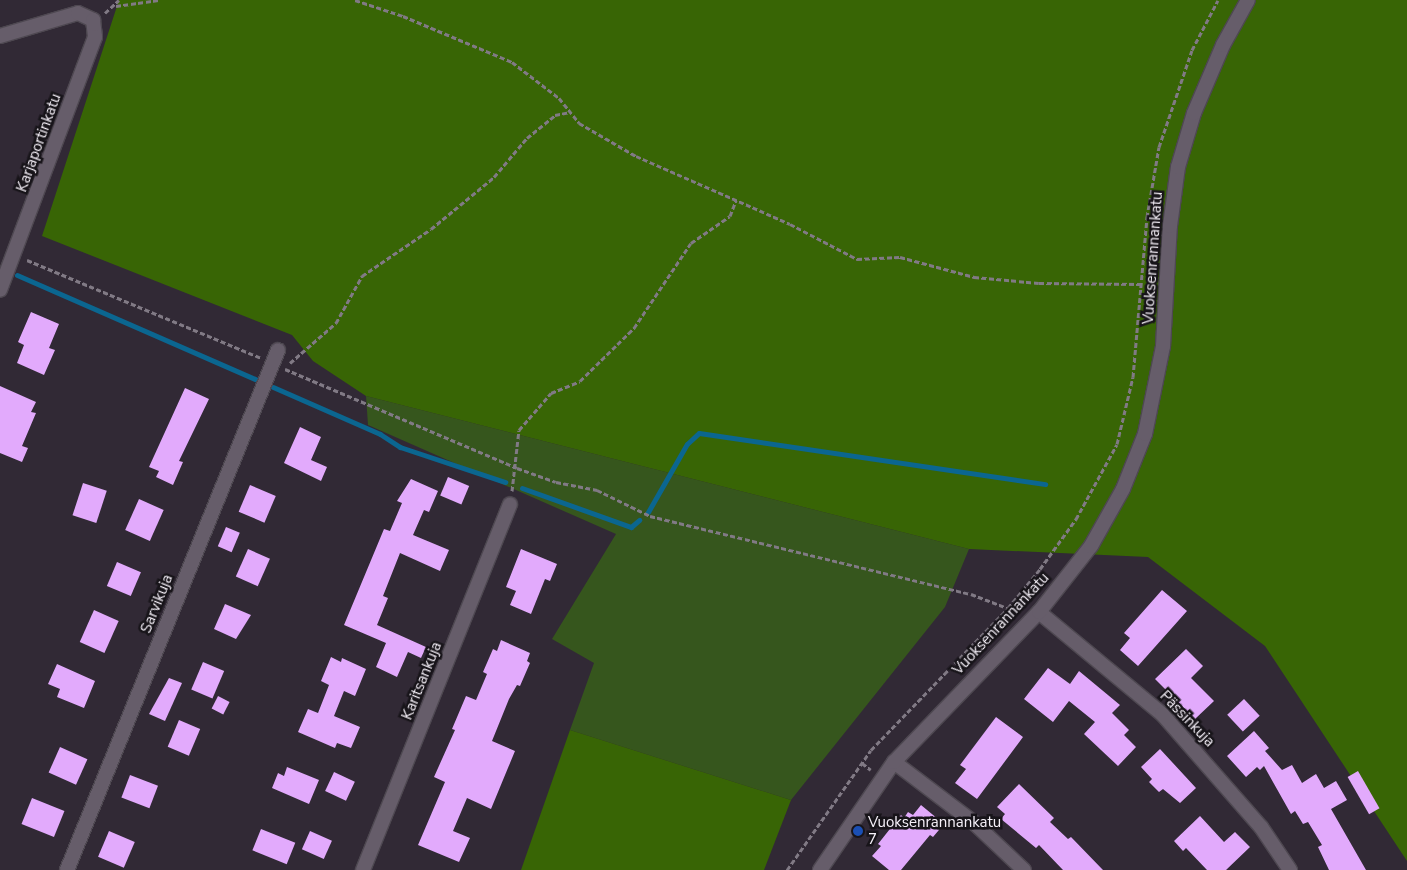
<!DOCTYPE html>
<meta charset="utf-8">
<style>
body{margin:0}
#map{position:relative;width:1407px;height:870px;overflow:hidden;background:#312935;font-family:"Nunito Sans",sans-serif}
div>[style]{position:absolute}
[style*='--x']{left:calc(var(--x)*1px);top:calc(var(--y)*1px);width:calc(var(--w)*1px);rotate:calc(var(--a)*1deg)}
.green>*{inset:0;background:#36561d}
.forest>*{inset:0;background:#386505}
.stream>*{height:5px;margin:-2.5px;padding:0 2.5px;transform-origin:2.5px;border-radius:2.5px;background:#0b6690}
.building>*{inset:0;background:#e2aafc;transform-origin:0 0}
.path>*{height:3px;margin-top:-1.5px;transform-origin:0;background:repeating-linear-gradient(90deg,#817a85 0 5px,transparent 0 7.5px)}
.roads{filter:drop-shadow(1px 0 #4e4851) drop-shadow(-1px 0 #4e4851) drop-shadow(0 1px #4e4851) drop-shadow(0 -1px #4e4851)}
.minor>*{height:14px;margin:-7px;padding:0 7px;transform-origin:7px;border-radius:7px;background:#665d6a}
.dots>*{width:14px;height:14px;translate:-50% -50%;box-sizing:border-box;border:2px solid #171419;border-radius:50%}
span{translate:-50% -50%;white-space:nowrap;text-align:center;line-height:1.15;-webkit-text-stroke:5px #171419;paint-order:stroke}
.street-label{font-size:15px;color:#f6f1f9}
.poi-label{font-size:15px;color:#f6f1f9}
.left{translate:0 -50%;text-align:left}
</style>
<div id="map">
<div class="green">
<i style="clip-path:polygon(366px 396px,969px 549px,945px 607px,791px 800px,570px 730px,594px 663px,552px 639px,616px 534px,368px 425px)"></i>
</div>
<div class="forest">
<i style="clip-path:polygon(119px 0,1407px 0,1407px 861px,1265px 646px,1148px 557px,969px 549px,366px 396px,313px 361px,292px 335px,42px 236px)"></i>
<i style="clip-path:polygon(570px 730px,791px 800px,764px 870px,521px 870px)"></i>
</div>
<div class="stream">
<i style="--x:17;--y:275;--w:260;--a:23.6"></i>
<i style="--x:273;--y:387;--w:117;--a:23.7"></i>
<i style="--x:380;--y:434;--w:24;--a:33"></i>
<i style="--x:400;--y:447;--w:111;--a:18.4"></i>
<i style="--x:522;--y:488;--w:116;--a:19.7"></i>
<i style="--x:631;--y:527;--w:11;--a:-41"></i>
<i style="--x:648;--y:512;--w:78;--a:-60.2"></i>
<i style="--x:687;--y:444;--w:16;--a:-43"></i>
<i style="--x:699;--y:433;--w:350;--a:8.4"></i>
</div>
<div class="building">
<i style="clip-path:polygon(31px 312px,59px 324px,49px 348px,55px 350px,44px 375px,17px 363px,24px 345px,18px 342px)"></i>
<i style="clip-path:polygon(0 386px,36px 402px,31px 412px,36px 413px,22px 446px,28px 448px,22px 462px,0 453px)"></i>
<i style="clip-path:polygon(185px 388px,209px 399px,179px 461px,183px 462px,173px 485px,156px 477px,159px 471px,149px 467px)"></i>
<i style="clip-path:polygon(300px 427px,321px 437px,311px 460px,327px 467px,321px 481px,284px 463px)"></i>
<i style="left:448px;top:477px;width:23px;height:20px;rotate:23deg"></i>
<i style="clip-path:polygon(411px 479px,438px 491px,429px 512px,424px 510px,413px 535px,449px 550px,440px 571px,400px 553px,383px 596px,388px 598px,377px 625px,426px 647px,421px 658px,408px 652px,397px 677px,376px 667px,386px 643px,344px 625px,384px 529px,390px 531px,402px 503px,397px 501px)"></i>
<i style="left:83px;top:483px;width:25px;height:34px;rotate:18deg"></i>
<i style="left:250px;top:485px;width:28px;height:29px;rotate:23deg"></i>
<i style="left:139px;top:499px;width:27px;height:34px;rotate:24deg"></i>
<i style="left:226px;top:527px;width:15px;height:21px;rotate:23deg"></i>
<i style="left:248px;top:549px;width:24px;height:30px;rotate:24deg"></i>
<i style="clip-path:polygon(521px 549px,557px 564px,550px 581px,545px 579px,531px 614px,510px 605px,516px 591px,506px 587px)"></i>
<i style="left:117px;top:562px;width:26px;height:26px;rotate:23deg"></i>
<i style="clip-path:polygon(1162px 590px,1187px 611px,1138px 666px,1120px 650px,1130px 638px,1124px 633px)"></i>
<i style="clip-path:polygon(225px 604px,251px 615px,236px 639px,214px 629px)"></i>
<i style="left:94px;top:610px;width:27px;height:35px;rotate:24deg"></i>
<i style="clip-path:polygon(501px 640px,530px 653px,527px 661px,530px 663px,520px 686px,517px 685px,509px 699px,492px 741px,515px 751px,491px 809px,467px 798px,453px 831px,470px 838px,459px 862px,418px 845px,445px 782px,434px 777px,455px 730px,452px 729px,466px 696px,476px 700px,487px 674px,483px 672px,493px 649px,497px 651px)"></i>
<i style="clip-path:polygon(1186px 649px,1203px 666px,1191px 678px,1214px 701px,1195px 719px,1155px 679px)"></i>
<i style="clip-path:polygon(331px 657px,341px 662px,342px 658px,366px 669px,355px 696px,344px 691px,334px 716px,360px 727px,351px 748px,337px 743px,335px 748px,298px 732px,308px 709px,318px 713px,329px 685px,321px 681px)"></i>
<i style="left:203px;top:662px;width:23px;height:30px;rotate:23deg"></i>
<i style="clip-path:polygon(57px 664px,95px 681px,84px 708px,57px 697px,60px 689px,48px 684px)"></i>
<i style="clip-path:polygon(1048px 668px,1070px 684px,1079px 671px,1120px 705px,1112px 713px,1129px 730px,1124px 735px,1136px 747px,1118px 766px,1084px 734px,1095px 722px,1069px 701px,1053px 722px,1024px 699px)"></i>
<i style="clip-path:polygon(169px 678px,182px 683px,165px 721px,149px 714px)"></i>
<i style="left:218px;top:696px;width:13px;height:14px;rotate:27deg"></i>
<i style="left:1244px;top:699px;width:23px;height:23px;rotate:47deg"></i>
<i style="clip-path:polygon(996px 717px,1023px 737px,977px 799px,955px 783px,966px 769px,960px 765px)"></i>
<i style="left:179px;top:720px;width:23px;height:29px;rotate:23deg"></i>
<i style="clip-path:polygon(1254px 731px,1269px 748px,1265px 751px,1282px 770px,1292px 765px,1302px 783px,1316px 774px,1324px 788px,1336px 781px,1347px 800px,1331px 809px,1366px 870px,1329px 870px,1318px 847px,1322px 845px,1308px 822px,1303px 824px,1295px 811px,1291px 814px,1264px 766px,1260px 770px,1257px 767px,1246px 777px,1227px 756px)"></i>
<i style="left:60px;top:747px;width:30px;height:28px;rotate:24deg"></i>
<i style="clip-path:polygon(1160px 749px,1196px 788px,1180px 803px,1163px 789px,1159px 792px,1149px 782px,1152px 779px,1141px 767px)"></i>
<i style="clip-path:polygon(287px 767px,319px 780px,309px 804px,272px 788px,278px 773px,284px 776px)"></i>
<i style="left:1358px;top:771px;width:43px;height:12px;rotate:60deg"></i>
<i style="left:334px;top:772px;width:23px;height:21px;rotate:25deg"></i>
<i style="left:130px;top:775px;width:30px;height:24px;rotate:21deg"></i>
<i style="clip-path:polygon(1019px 784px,1054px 818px,1050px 822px,1068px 839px,1071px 837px,1103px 870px,1063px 870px,1039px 845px,1036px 848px,1001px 819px,1005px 814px,997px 807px)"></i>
<i style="left:32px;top:798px;width:35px;height:28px;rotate:22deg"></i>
<i style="clip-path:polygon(921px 805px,944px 824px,933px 837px,930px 835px,901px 870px,889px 870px,872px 856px,881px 846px,878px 844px,901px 815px,904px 818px,908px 812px,913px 815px)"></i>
<i style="clip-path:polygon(1200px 816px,1224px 842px,1235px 832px,1250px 847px,1226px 870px,1207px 870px,1186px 848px,1183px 851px,1174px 841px)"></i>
<i style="left:261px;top:829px;width:37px;height:23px;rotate:22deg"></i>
<i style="left:109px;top:831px;width:28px;height:28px;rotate:23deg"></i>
<i style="left:310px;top:831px;width:24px;height:20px;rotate:24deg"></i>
</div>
<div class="path">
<i style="--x:355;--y:0;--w:51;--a:18.4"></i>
<i style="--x:403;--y:16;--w:118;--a:22.9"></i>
<i style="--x:512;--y:62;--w:59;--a:37.5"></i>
<i style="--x:559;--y:98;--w:32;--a:51"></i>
<i style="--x:579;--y:123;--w:66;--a:30.1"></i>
<i style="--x:636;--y:156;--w:168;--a:23.8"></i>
<i style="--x:790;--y:224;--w:76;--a:27.6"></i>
<i style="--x:857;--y:259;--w:43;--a:-2.7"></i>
<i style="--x:900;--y:257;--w:77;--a:15.1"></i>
<i style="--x:974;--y:277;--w:65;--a:5.3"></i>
<i style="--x:1039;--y:283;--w:101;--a:0.6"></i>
<i style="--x:116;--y:6;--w:43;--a:-7.9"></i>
<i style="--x:105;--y:13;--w:19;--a:-43"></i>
<i style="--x:27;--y:260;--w:254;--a:22.7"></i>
<i style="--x:290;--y:363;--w:61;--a:-41"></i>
<i style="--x:336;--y:323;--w:54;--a:-61"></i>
<i style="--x:362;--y:276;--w:83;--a:-34.3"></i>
<i style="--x:431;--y:229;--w:82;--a:-39.5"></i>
<i style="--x:494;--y:177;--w:51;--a:-49.8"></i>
<i style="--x:527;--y:138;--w:36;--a:-39"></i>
<i style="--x:555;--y:115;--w:15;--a:-11"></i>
<i style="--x:285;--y:369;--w:252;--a:23.1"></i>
<i style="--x:517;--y:468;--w:41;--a:19.7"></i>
<i style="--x:556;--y:482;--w:42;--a:11"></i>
<i style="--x:597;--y:490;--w:59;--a:26.1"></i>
<i style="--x:650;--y:516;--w:330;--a:13.7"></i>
<i style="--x:971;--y:594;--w:40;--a:21"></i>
<i style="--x:1008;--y:608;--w:11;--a:45"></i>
<i style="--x:512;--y:491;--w:61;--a:-83.5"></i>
<i style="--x:519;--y:430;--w:49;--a:-49.1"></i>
<i style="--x:551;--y:393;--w:31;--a:-22"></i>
<i style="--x:580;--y:381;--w:76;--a:-44.5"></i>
<i style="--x:634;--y:328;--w:102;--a:-56.2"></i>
<i style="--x:691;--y:243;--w:47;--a:-34.7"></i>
<i style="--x:730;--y:216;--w:17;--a:-69"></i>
<i style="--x:862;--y:763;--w:11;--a:38"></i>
<i style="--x:787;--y:870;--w:146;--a:-55"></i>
<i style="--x:871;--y:750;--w:197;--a:-46"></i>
<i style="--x:1008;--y:608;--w:50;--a:-50.6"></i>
<i style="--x:1040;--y:569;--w:62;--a:-54.2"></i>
<i style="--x:1076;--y:519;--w:85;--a:-61.3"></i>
<i style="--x:1117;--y:444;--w:69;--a:-76.6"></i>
<i style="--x:1133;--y:377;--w:161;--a:-85"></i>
<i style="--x:1147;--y:217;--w:71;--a:-80.3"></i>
<i style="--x:1159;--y:147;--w:102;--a:-71.2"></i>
<i style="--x:1192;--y:50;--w:56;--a:-62.5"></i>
</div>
<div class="roads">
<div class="minor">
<i style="--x:0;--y:36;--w:81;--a:-16.4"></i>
<i style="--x:78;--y:13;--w:17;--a:25"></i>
<i style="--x:93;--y:20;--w:17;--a:83"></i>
<i style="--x:95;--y:37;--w:270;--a:110.6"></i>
<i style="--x:1039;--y:612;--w:160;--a:39.7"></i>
<i style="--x:1162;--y:714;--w:150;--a:48.8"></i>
<i style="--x:1261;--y:827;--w:52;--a:56"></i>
<i style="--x:894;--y:762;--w:99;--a:37.2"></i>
<i style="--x:973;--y:822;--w:70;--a:43.3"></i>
<i style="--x:67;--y:870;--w:561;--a:-67.91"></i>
<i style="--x:363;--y:870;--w:394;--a:-68.1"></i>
<i style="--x:820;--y:870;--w:131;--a:-55.6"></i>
<i style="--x:894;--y:762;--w:209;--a:-46"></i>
<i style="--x:1039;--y:612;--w:84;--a:-51.8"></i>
<i style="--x:1091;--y:546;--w:65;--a:-60.7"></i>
<i style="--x:1123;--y:489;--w:59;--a:-68.2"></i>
<i style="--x:1145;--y:434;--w:90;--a:-78.4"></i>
<i style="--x:1163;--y:346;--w:120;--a:-86.7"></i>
<i style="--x:1170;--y:226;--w:60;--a:-82.3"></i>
<i style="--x:1178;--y:167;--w:56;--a:-73.5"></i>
<i style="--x:1194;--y:113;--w:74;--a:-66.9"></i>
<i style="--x:1223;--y:45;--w:51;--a:-60.9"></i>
</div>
</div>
<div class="dots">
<i style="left:858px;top:831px;background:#1a4fb4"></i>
</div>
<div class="street-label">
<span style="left:39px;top:143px;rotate:-70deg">Karjaportinkatu</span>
<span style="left:1153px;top:258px;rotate:-86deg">Vuoksenrannankatu</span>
<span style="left:157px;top:604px;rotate:-68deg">Sarvikuja</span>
<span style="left:1001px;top:624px;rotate:-47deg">Vuoksenrannankatu</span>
<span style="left:422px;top:681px;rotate:-68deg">Karitsankuja</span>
<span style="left:1187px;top:719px;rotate:46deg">Pässinkuja</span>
</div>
<div class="poi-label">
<span class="left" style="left:868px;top:831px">Vuoksenrannankatu<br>7</span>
</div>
</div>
